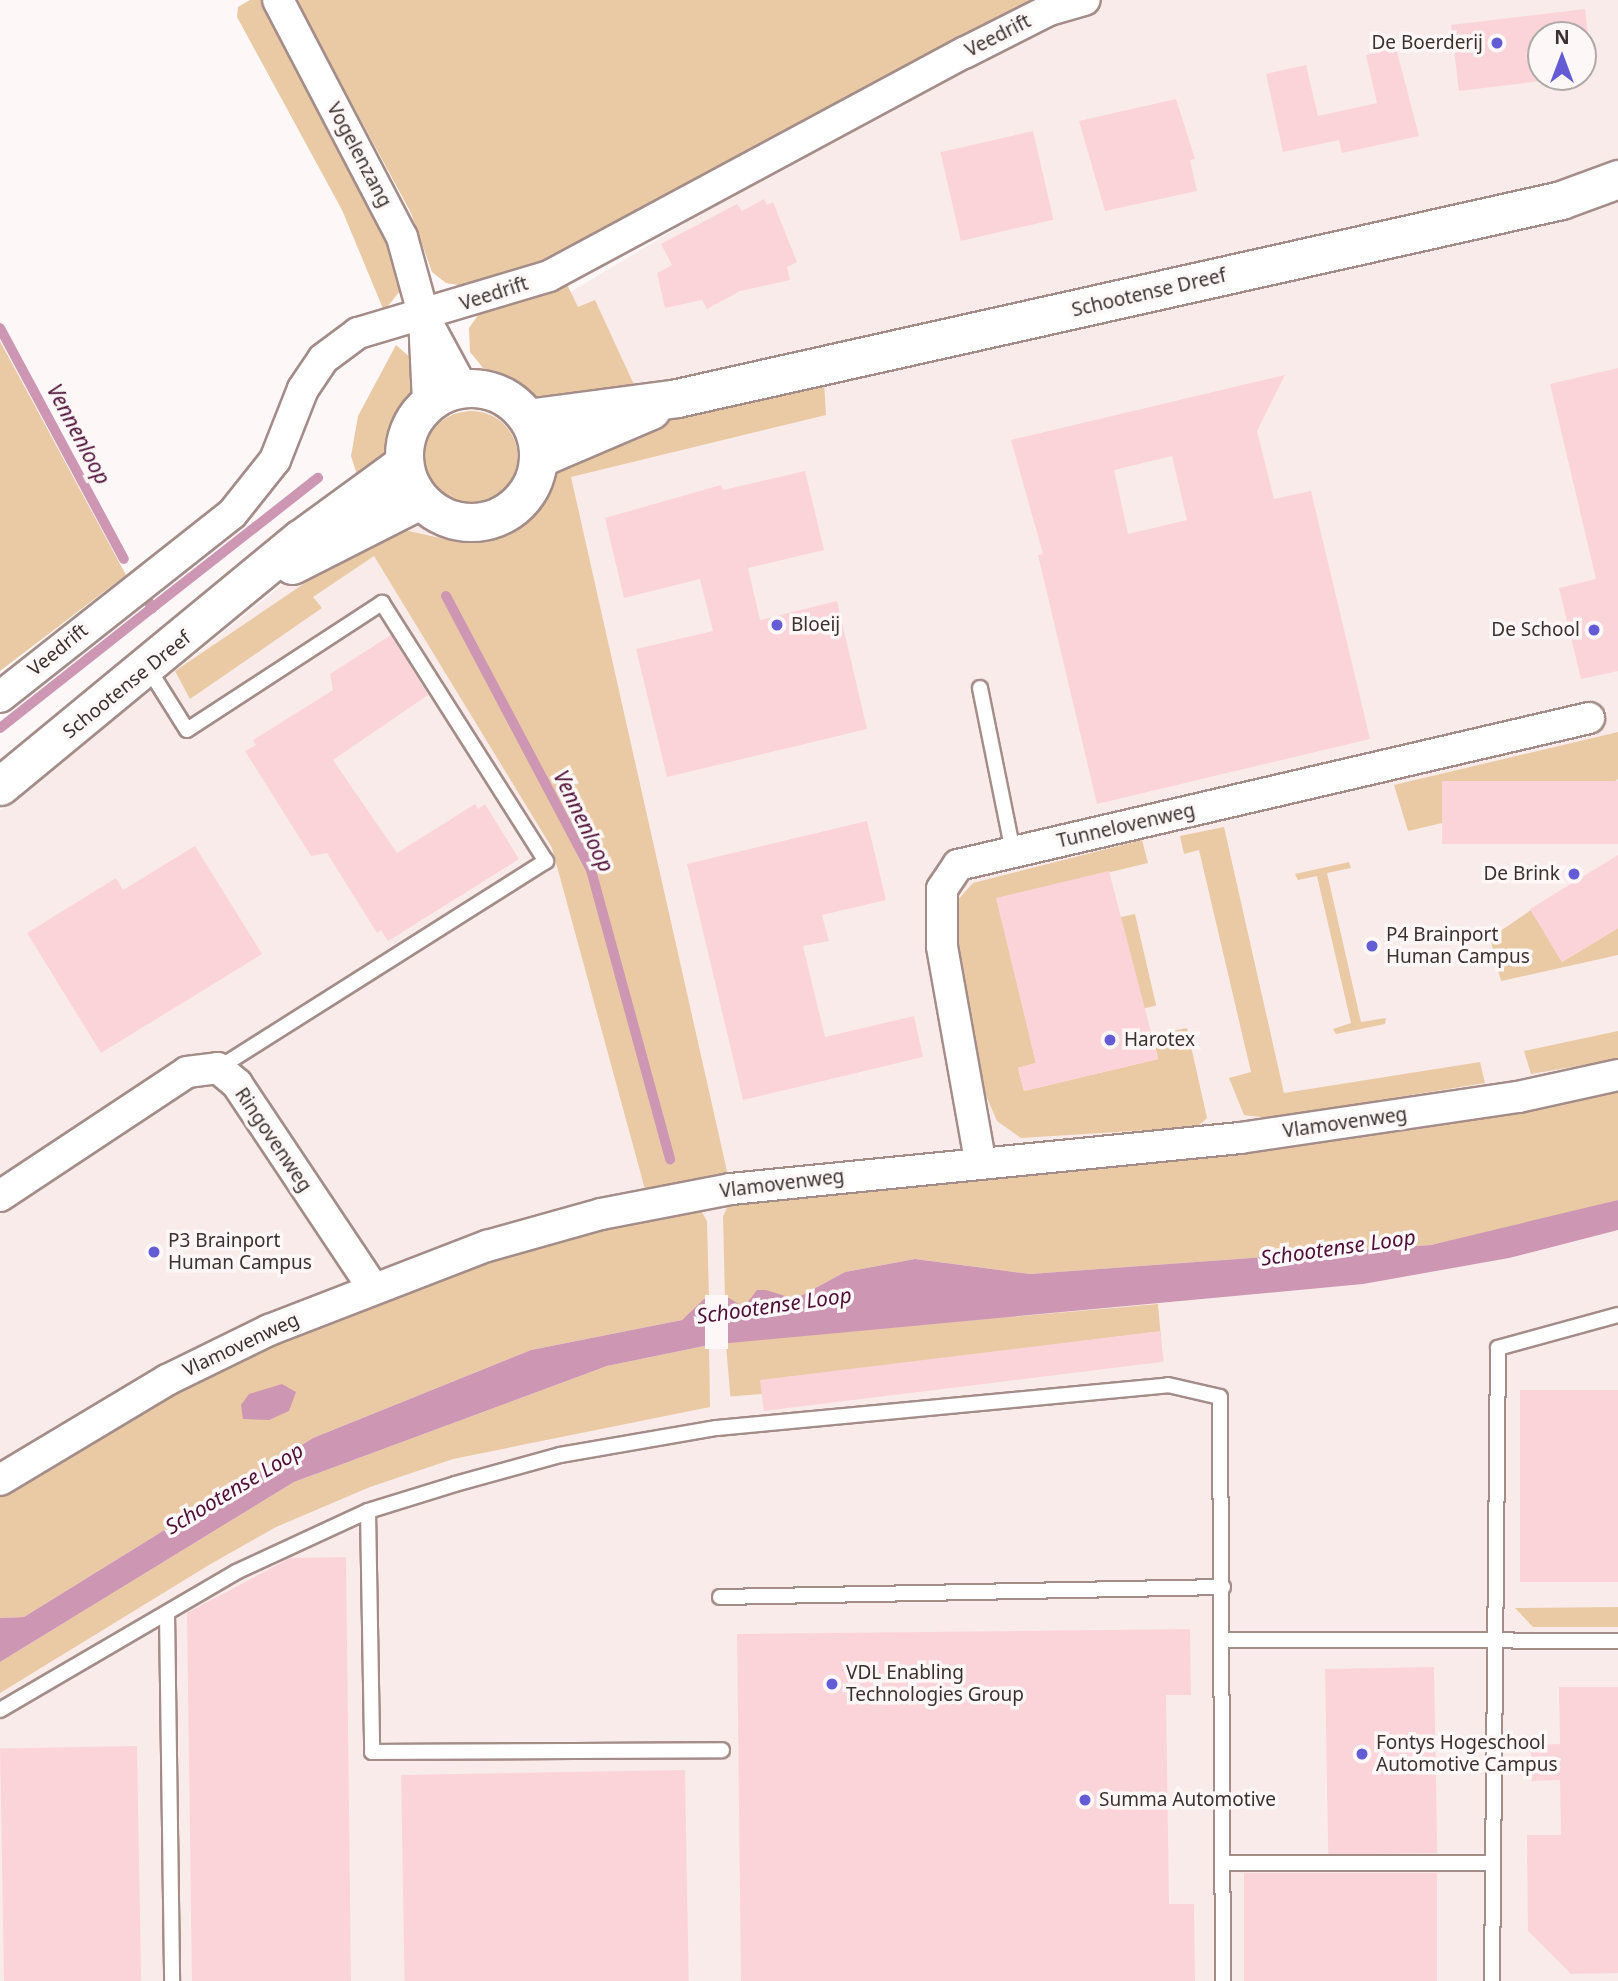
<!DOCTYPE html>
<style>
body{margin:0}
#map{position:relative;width:1618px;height:1981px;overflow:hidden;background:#fdf8f7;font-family:"Noto Sans",sans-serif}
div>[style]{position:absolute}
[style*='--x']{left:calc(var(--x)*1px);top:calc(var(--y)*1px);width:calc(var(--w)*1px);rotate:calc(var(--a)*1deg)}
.built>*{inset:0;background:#f9ebe9}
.green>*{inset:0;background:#eacaa5;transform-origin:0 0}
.round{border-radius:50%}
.water>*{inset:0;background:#cd97b4}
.pier>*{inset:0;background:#fdf8f7;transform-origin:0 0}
.stream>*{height:10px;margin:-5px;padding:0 5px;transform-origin:5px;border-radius:5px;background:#cd97b4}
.building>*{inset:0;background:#fbd4da;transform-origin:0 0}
.roads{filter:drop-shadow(2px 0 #a48d89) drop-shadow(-2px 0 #a48d89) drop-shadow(0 2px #a48d89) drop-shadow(0 -2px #a48d89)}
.service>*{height:14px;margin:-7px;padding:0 7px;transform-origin:7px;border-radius:7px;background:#fff}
.minor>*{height:30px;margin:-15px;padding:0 15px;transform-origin:15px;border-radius:15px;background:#fff}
.tertiary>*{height:37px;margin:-18.5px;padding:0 18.5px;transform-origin:18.5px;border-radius:18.5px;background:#fff}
.tertiary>.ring{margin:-18.5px;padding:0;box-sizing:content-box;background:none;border:37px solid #fff;border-radius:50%}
.dots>*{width:19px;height:19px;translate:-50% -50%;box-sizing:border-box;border:4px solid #fdf8f7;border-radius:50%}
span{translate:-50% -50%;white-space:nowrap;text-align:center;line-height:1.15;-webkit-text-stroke:7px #fdf8f7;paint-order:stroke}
.street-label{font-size:19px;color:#3b3230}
.poi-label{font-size:19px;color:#3b3230}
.right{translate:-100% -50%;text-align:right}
.left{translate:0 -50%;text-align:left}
.water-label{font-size:21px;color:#4f0f38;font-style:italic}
.north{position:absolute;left:1527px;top:21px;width:70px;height:70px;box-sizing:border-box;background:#fdf8f7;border:2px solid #afa9a7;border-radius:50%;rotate:0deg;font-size:19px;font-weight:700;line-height:28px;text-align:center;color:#3b3230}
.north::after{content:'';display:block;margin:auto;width:24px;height:32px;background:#635cd5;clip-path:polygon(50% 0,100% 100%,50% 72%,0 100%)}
</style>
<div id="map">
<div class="built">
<i style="clip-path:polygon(evenodd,1103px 0,1618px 0,1618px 1981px,0 1981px,0 811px,457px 445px,489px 341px,937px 72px,1103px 0,1541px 35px,1583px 35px,1583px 77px,1541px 77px,1541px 35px)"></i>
</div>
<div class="green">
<i style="clip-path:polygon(250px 0,268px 0,392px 228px,404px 286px,384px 311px,342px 210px,237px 17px,238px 7px)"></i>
<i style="clip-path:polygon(296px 0,1045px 0,571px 251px,464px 286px,446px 283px,432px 272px,411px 213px)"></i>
<i style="clip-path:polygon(564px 278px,578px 307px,595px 300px,636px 389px,536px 399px,484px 369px,470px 352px,469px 328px,481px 311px)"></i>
<i style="clip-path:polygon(0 341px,126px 575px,0 671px)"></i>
<i style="clip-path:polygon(396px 345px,411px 358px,417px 384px,383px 456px,359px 481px,351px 456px,358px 416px)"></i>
<i style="clip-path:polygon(824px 381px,826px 415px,571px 477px,731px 1189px,649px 1204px,552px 848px,374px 556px,313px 597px,322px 608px,190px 699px,175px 671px,373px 537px,395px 528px,458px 542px,510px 535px,542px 506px,560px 467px,660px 421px)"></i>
<i class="round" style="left:424px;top:411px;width:94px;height:94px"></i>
<i style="clip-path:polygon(1618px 732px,1618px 779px,1613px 783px,1408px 831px,1394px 785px)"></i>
<i style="clip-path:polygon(1224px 827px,1284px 1093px,1480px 1062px,1485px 1083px,1269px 1118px,1244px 1115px,1229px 1078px,1251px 1072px,1199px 850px,1184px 854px,1180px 836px)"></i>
<i style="clip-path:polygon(1142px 840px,1148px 863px,997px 899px,1036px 1063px,1018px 1068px,1024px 1091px,1158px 1059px,1153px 1035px,1187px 1028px,1207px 1118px,1197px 1127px,1021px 1138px,997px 1121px,981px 1084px,950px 933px,955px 903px,973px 883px)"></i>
<i style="clip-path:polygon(1349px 862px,1351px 868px,1327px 873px,1361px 1022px,1386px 1018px,1385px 1024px,1336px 1034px,1333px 1029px,1351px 1023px,1317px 876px,1298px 880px,1295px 874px)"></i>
<i style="clip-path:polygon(1531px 910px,1562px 962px,1618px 928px,1618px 955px,1501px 981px,1490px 938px)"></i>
<i style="left:1135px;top:914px;width:94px;height:16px;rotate:77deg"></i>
<i style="clip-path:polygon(1618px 1031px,1618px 1059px,1531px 1074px,1524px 1051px)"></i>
<i style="clip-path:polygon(1618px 1087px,1618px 1200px,1534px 1223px,1431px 1245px,1030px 1274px,915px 1259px,845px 1272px,795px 1299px,775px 1294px,744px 1307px,725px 1298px,723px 1216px,730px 1202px)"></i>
<i style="clip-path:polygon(700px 1209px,707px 1221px,709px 1299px,682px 1320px,531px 1350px,313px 1438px,24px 1617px,0 1618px,0 1494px,172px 1394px,291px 1336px,510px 1252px,602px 1226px)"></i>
<i style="left:1158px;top:1304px;width:55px;height:434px;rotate:85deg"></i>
<i style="clip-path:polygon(709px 1345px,710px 1407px,453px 1459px,370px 1487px,276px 1527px,209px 1565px,0 1693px,0 1662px,294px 1482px,607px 1366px)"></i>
<i style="clip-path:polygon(1618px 1607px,1618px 1627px,1533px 1627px,1515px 1608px)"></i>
</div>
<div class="water">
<i style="clip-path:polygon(1618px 1200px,1618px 1230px,1509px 1258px,1363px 1284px,709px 1345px,607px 1366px,294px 1482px,0 1662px,0 1618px,24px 1617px,313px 1438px,531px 1350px,682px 1320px,704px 1299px,729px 1298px,744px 1307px,757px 1290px,766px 1290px,795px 1299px,845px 1272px,915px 1259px,1030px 1274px,1431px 1245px)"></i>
<i style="clip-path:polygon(282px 1384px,296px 1392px,289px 1411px,269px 1420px,243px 1419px,241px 1405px,249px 1394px)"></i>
</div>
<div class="pier">
<i style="left:705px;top:1295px;width:23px;height:54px"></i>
</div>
<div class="stream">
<i style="--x:0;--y:328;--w:262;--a:61.8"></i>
<i style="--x:446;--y:596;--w:310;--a:62.1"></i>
<i style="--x:591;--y:870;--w:300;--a:74.7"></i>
<i style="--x:146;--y:597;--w:13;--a:61"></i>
<i style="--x:152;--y:608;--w:211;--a:-38.1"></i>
<i style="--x:0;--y:728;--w:194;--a:-38.3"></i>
</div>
<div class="building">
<i style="clip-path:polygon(1585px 9px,1590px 53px,1583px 54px,1583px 35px,1541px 35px,1541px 77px,1558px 79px,1459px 91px,1451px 25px)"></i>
<i style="clip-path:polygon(1396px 48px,1419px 136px,1342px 153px,1339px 140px,1283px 152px,1266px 74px,1306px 65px,1318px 116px,1377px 103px,1366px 55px)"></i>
<i style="clip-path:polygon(1176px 99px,1195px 159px,1190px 160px,1197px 191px,1105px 211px,1079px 121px)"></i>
<i style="left:1033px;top:131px;width:91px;height:95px;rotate:77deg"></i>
<i style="clip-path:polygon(764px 199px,767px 205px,773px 202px,797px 262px,787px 267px,790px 280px,740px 291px,707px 309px,702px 300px,665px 308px,657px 273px,672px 265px,661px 244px,737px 204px,742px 211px)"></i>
<i style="clip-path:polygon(1618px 368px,1618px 671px,1581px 679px,1559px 588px,1596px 579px,1550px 384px)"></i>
<i style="clip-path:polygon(evenodd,1285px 375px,1257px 431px,1274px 499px,1311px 491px,1370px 739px,1097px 804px,1038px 555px,1043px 554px,1011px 440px,1285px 375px,1172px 456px,1187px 520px,1128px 534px,1114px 470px,1172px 456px)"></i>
<i style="clip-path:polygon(805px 471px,824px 550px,748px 568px,760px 620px,837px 601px,867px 729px,667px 777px,636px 649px,713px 631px,700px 579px,624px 598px,605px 518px,721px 485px,723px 490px)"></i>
<i style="clip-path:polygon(391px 635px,428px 695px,333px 760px,397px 853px,475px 804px,478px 809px,485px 804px,519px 859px,388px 941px,381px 930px,377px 933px,327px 853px,311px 856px,245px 751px,256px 745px,253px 740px,333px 690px,330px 674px)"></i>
<i style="left:1618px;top:781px;width:63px;height:176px;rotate:90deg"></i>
<i style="clip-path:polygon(867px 821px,886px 900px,822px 915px,829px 941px,803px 946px,825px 1037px,914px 1016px,923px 1057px,743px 1100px,687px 864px)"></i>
<i style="clip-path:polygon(195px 846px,262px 954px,101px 1053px,27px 933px,116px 878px,123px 890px)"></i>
<i style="clip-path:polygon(1618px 855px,1618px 928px,1562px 962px,1530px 909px)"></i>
<i style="clip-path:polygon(1109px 871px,1158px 1059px,1024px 1091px,1018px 1068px,1036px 1063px,996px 898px)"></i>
<i style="left:1160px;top:1331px;width:31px;height:403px;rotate:83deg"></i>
<i style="left:1618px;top:1390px;width:192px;height:98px;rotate:90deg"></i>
<i style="clip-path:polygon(346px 1557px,351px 1981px,192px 1981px,187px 1613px,290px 1558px)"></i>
<i style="clip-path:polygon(1190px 1629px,1191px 1695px,1166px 1695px,1169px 1904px,1194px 1904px,1195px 1981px,741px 1981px,737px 1634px)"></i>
<i style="left:1434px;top:1667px;width:186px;height:109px;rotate:89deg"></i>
<i style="clip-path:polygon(1559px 1687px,1618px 1687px,1618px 1973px,1571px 1974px,1528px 1931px,1527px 1835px,1561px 1835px,1560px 1780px,1531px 1781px,1531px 1745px,1560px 1744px)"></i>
<i style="left:137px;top:1746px;width:235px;height:137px;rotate:89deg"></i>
<i style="left:685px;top:1770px;width:211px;height:284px;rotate:89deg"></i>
<i style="left:1244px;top:1873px;width:193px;height:108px"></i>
</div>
<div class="roads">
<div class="service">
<i style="--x:148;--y:668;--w:73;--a:57.8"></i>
<i style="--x:187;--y:730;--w:233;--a:-33.1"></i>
<i style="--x:382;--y:603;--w:306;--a:57.6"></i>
<i style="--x:546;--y:861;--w:388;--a:147.7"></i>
<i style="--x:980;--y:688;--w:167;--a:78.6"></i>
<i style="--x:368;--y:1511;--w:241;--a:89"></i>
<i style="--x:372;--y:1752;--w:350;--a:-0.3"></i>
<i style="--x:720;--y:1597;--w:503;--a:-1.14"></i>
<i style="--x:167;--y:1613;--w:368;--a:89.2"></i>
<i style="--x:1224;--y:1640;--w:394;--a:0.1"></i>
<i style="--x:0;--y:1710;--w:273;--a:-30.3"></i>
<i style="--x:236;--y:1572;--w:145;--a:-24.8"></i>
<i style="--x:368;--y:1511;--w:91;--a:-17.2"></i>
<i style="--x:455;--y:1484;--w:109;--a:-15.4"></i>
<i style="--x:560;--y:1455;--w:159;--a:-9.8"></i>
<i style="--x:717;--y:1428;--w:453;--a:-5.4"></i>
<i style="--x:1168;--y:1385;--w:53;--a:13"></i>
<i style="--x:1220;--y:1397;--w:584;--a:89.71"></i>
<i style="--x:1224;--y:1863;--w:268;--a:0"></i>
<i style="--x:1492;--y:1981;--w:633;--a:-89.46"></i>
<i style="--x:1498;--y:1348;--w:124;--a:-15.4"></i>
</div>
<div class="minor">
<i style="--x:278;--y:0;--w:267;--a:62.4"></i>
<i style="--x:402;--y:237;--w:83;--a:74.6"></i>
<i style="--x:424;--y:317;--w:80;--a:61.5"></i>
<i style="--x:424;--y:317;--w:85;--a:87.3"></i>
<i style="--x:0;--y:697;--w:295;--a:-38.3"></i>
<i style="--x:232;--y:514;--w:69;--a:-51.5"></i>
<i style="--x:275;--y:460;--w:76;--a:-68.5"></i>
<i style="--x:303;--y:389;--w:36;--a:-56"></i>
<i style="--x:323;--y:359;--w:44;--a:-36.6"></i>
<i style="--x:358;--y:333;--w:199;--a:-16.6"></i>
<i style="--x:549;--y:276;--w:471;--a:-28.3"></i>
<i style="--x:964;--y:53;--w:95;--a:-26.8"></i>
<i style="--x:1049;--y:10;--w:37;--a:-16"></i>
<i style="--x:980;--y:1160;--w:217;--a:-100.1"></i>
<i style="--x:942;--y:946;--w:57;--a:-90"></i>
<i style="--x:942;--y:889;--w:29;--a:-56"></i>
<i style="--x:958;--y:865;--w:648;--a:-13.11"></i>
<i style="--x:0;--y:1196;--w:224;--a:-33.5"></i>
<i style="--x:187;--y:1072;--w:31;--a:-7"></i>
<i style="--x:218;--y:1068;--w:25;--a:40"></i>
<i style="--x:237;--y:1084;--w:245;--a:56.3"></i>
<i style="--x:0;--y:1480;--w:195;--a:-30.9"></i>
<i style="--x:167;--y:1380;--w:114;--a:-26.1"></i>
<i style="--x:269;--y:1330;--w:234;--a:-21.1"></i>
<i style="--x:487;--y:1246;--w:118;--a:-15.7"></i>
<i style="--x:601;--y:1214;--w:132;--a:-10.9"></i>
<i style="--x:731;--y:1189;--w:512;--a:-5.72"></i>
<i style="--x:1240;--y:1138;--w:281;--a:-8.4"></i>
<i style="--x:1518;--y:1097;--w:102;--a:-12.4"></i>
</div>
<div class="tertiary">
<i class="ring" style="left:404px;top:388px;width:97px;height:97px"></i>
<i style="--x:528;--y:418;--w:150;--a:-7.6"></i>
<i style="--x:677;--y:398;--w:906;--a:-12.62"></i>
<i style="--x:1561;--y:200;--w:61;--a:-20.2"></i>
<i style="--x:539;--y:458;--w:122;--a:-23.2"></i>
<i style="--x:292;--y:565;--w:144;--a:-26.9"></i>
<i style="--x:0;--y:786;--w:389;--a:-39.5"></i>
<i style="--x:300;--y:539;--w:127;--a:-36.1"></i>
</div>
</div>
<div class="dots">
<i style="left:1497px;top:43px;background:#635cd5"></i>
<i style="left:777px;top:625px;background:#635cd5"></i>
<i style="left:1594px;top:630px;background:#635cd5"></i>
<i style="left:1574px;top:874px;background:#635cd5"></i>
<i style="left:1372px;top:946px;background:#635cd5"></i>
<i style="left:1110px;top:1040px;background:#635cd5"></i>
<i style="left:154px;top:1252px;background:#635cd5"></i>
<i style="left:832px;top:1684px;background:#635cd5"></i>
<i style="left:1362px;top:1754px;background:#635cd5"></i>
<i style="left:1085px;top:1800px;background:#635cd5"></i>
</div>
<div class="street-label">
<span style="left:998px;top:36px;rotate:-27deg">Veedrift</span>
<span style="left:359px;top:155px;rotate:62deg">Vogelenzang</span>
<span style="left:1149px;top:293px;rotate:-13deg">Schootense Dreef</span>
<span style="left:494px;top:294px;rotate:-18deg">Veedrift</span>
<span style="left:58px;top:650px;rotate:-39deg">Veedrift</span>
<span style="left:127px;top:685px;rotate:-39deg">Schootense Dreef</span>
<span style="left:1126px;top:826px;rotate:-13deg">Tunnelovenweg</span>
<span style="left:1345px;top:1123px;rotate:-8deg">Vlamovenweg</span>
<span style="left:273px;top:1140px;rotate:56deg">Ringovenweg</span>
<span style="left:782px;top:1184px;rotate:-7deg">Vlamovenweg</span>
<span style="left:241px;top:1345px;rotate:-25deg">Vlamovenweg</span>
</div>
<div class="poi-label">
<span class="right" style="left:1483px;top:43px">De Boerderij</span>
<span class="left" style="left:791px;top:625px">Bloeij</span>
<span class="right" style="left:1580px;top:630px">De School</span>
<span class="right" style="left:1560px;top:874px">De Brink</span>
<span class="left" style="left:1386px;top:946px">P4 Brainport<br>Human Campus</span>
<span class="left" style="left:1124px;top:1040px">Harotex</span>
<span class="left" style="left:168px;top:1252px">P3 Brainport<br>Human Campus</span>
<span class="left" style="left:846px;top:1684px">VDL Enabling<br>Technologies Group</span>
<span class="left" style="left:1376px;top:1754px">Fontys Hogeschool<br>Automotive Campus</span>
<span class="left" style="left:1099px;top:1800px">Summa Automotive</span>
</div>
<div class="water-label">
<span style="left:79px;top:434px;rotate:62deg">Vennenloop</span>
<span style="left:584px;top:821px;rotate:64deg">Vennenloop</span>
<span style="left:1338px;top:1247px;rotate:-8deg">Schootense Loop</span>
<span style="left:774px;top:1305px;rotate:-8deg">Schootense Loop</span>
<span style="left:234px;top:1488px;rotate:-31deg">Schootense Loop</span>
</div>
<div class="north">N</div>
</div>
